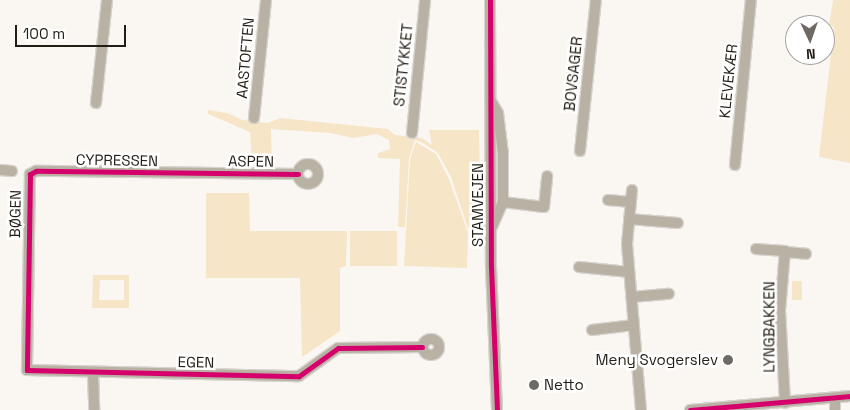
<!DOCTYPE html>
<meta charset="utf-8">
<style>
body{margin:0}
#map{position:relative;width:850px;height:410px;overflow:hidden;background:#faf7f2;font-family:"Space Grotesk",sans-serif}
div>[style]{position:absolute}
[style*='--x']{left:calc(var(--x)*1px);top:calc(var(--y)*1px);width:calc(var(--w)*1px);rotate:calc(var(--a)*1deg)}
.green>*{inset:0;background:#f7e5c8;transform-origin:0 0}
.roads{filter:drop-shadow(1px 0 #d7d4cf) drop-shadow(-1px 0 #d7d4cf) drop-shadow(0 1px #d7d4cf) drop-shadow(0 -1px #d7d4cf)}
.minor>*{height:10px;margin:-5px;padding:0 5px;transform-origin:5px;border-radius:5px;background:#b9b1a3}
.minor>.ring{margin:-5px;padding:0;box-sizing:content-box;background:none;border:10px solid #b9b1a3;border-radius:50%}
.cycleway>*{height:5px;margin:-2.5px;padding:0 2.5px;transform-origin:2.5px;border-radius:2.5px;background:#d6006c}
.dots>*{width:14px;height:14px;translate:-50% -50%;box-sizing:border-box;border:2px solid #fff;border-radius:50%}
span{translate:-50% -50%;white-space:nowrap;text-align:center;line-height:1.15;-webkit-text-stroke:5px #fff;paint-order:stroke}
.street-label{font-size:15px;color:#221d14}
.poi-label{font-size:15px;color:#221d14}
.right{translate:-100% -50%;text-align:right}
.left{translate:0 -50%;text-align:left}
.north{position:absolute;left:785px;top:15px;width:50px;height:50px;box-sizing:border-box;background:#fff;border:1px solid #a7a5a1;border-radius:50%;rotate:177deg;font-size:14px;font-weight:700;line-height:20px;text-align:center;color:#221d14}
.north::after{content:'';display:block;margin:auto;width:18px;height:22px;background:#6e6962;clip-path:polygon(50% 0,100% 100%,50% 72%,0 100%)}
.scale{position:absolute;left:15px;top:25px;width:111px;height:22px;box-sizing:border-box;border:2px solid #221d14;border-top:0;padding-left:6px;font-size:15px;line-height:18px;white-space:nowrap;color:#221d14;-webkit-text-stroke:4px #fff;paint-order:stroke}
</style>
<div id="map">
<div class="green">
<i style="clip-path:polygon(833px 0,850px 0,850px 163px,819px 157px,834px 27px,829px 25px)"></i>
<i style="clip-path:polygon(208px 110px,227px 113px,243px 120px,267px 123px,281px 118px,388px 129px,395px 135px,422px 138px,432px 145px,429px 130px,479px 130px,480px 178px,477px 203px,474px 203px,475px 228px,468px 228px,451px 177px,438px 153px,423px 143px,415px 140px,409px 158px,405px 227px,398px 227px,400px 159px,378px 158px,378px 153px,390px 149px,389px 140px,377px 134px,353px 138px,330px 133px,271px 129px,272px 163px,252px 159px,250px 132px,208px 114px)"></i>
<i style="clip-path:polygon(416px 142px,436px 154px,449px 179px,468px 233px,467px 268px,404px 266px,410px 159px)"></i>
<i style="clip-path:polygon(206px 193px,249px 193px,250px 231px,347px 231px,346px 266px,340px 268px,340px 331px,302px 357px,300px 278px,206px 278px)"></i>
<i style="left:350px;top:231px;width:47px;height:35px"></i>
<i style="clip-path:polygon(evenodd,93px 275px,129px 275px,129px 308px,92px 308px,93px 275px,100px 280px,124px 280px,124px 300px,99px 300px,100px 280px)"></i>
<i style="left:792px;top:281px;width:10px;height:19px"></i>
</div>
<div class="roads">
<div class="minor">
<i style="--x:490;--y:0;--w:267;--a:89.8"></i>
<i style="--x:491;--y:267;--w:143;--a:87.6"></i>
<i style="--x:491;--y:101;--w:14;--a:60"></i>
<i style="--x:498;--y:113;--w:39;--a:83"></i>
<i style="--x:503;--y:152;--w:50;--a:90"></i>
<i style="--x:503;--y:202;--w:27;--a:114"></i>
<i style="--x:96;--y:103;--w:104;--a:-83.9"></i>
<i style="--x:254;--y:118;--w:119;--a:-84.2"></i>
<i style="--x:412;--y:133;--w:134;--a:-84.4"></i>
<i style="--x:580;--y:151;--w:152;--a:-84"></i>
<i class="ring" style="left:298px;top:164px;width:10px;height:10px"></i>
<i style="--x:735;--y:165;--w:166;--a:-84.5"></i>
<i style="--x:0;--y:170;--w:12;--a:5"></i>
<i style="--x:298;--y:174;--w:262;--a:-179.3"></i>
<i style="--x:36;--y:171;--w:7;--a:153"></i>
<i style="--x:30;--y:174;--w:196;--a:90.9"></i>
<i style="--x:27;--y:370;--w:272;--a:1.3"></i>
<i style="--x:299;--y:376;--w:48;--a:-35.7"></i>
<i style="--x:338;--y:348;--w:84;--a:-0.7"></i>
<i style="--x:632;--y:190;--w:54;--a:95.3"></i>
<i style="--x:627;--y:244;--w:167;--a:85.2"></i>
<i style="--x:608;--y:200;--w:23;--a:5"></i>
<i style="--x:503;--y:202;--w:41;--a:7"></i>
<i style="--x:544;--y:207;--w:31;--a:-84"></i>
<i style="--x:629;--y:219;--w:49;--a:4.7"></i>
<i style="--x:756;--y:249;--w:29;--a:4"></i>
<i style="--x:785;--y:251;--w:59;--a:94.8"></i>
<i style="--x:780;--y:310;--w:93;--a:86.9"></i>
<i style="--x:785;--y:252;--w:21;--a:5"></i>
<i style="--x:579;--y:267;--w:50;--a:5.7"></i>
<i style="--x:632;--y:297;--w:37;--a:-5"></i>
<i style="--x:592;--y:330;--w:42;--a:-6.8"></i>
<i class="ring" style="left:423px;top:339px;width:6px;height:6px"></i>
<i style="--x:93;--y:373;--w:37;--a:88"></i>
<i style="--x:835;--y:398;--w:12;--a:90"></i>
<i style="--x:690;--y:410;--w:161;--a:-5"></i>
</div>
</div>
<div class="cycleway">
<i style="--x:490;--y:0;--w:267;--a:89.8"></i>
<i style="--x:491;--y:267;--w:143;--a:87.6"></i>
<i style="--x:298;--y:174;--w:262;--a:-179.3"></i>
<i style="--x:36;--y:171;--w:7;--a:153"></i>
<i style="--x:30;--y:174;--w:196;--a:90.9"></i>
<i style="--x:27;--y:370;--w:272;--a:1.3"></i>
<i style="--x:299;--y:376;--w:48;--a:-35.7"></i>
<i style="--x:338;--y:348;--w:84;--a:-0.7"></i>
<i style="--x:690;--y:410;--w:161;--a:-5"></i>
</div>
<div class="dots">
<i style="left:728px;top:360px;background:#6e6962"></i>
<i style="left:534px;top:385px;background:#6e6962"></i>
</div>
<div class="street-label">
<span style="left:245px;top:58px;rotate:-85deg">AASTOFTEN</span>
<span style="left:403px;top:65px;rotate:-84deg">STISTYKKET</span>
<span style="left:573px;top:74px;rotate:-84deg">BOVSAGER</span>
<span style="left:728px;top:81px;rotate:-84deg">KLEVEKÆR</span>
<span style="left:117px;top:160px;rotate:1deg">CYPRESSEN</span>
<span style="left:251px;top:161px;rotate:1deg">ASPEN</span>
<span style="left:478px;top:205px;rotate:-90deg">STAMVEJEN</span>
<span style="left:15px;top:214px;rotate:-89deg">BØGEN</span>
<span style="left:769px;top:327px;rotate:-90deg">LYNGBAKKEN</span>
<span style="left:196px;top:362px;rotate:1deg">EGEN</span>
</div>
<div class="poi-label">
<span class="right" style="left:718px;top:360px">Meny Svogerslev</span>
<span class="left" style="left:544px;top:385px">Netto</span>
</div>
<div class="north">N</div>
<div class="scale">100 m</div>
</div>
